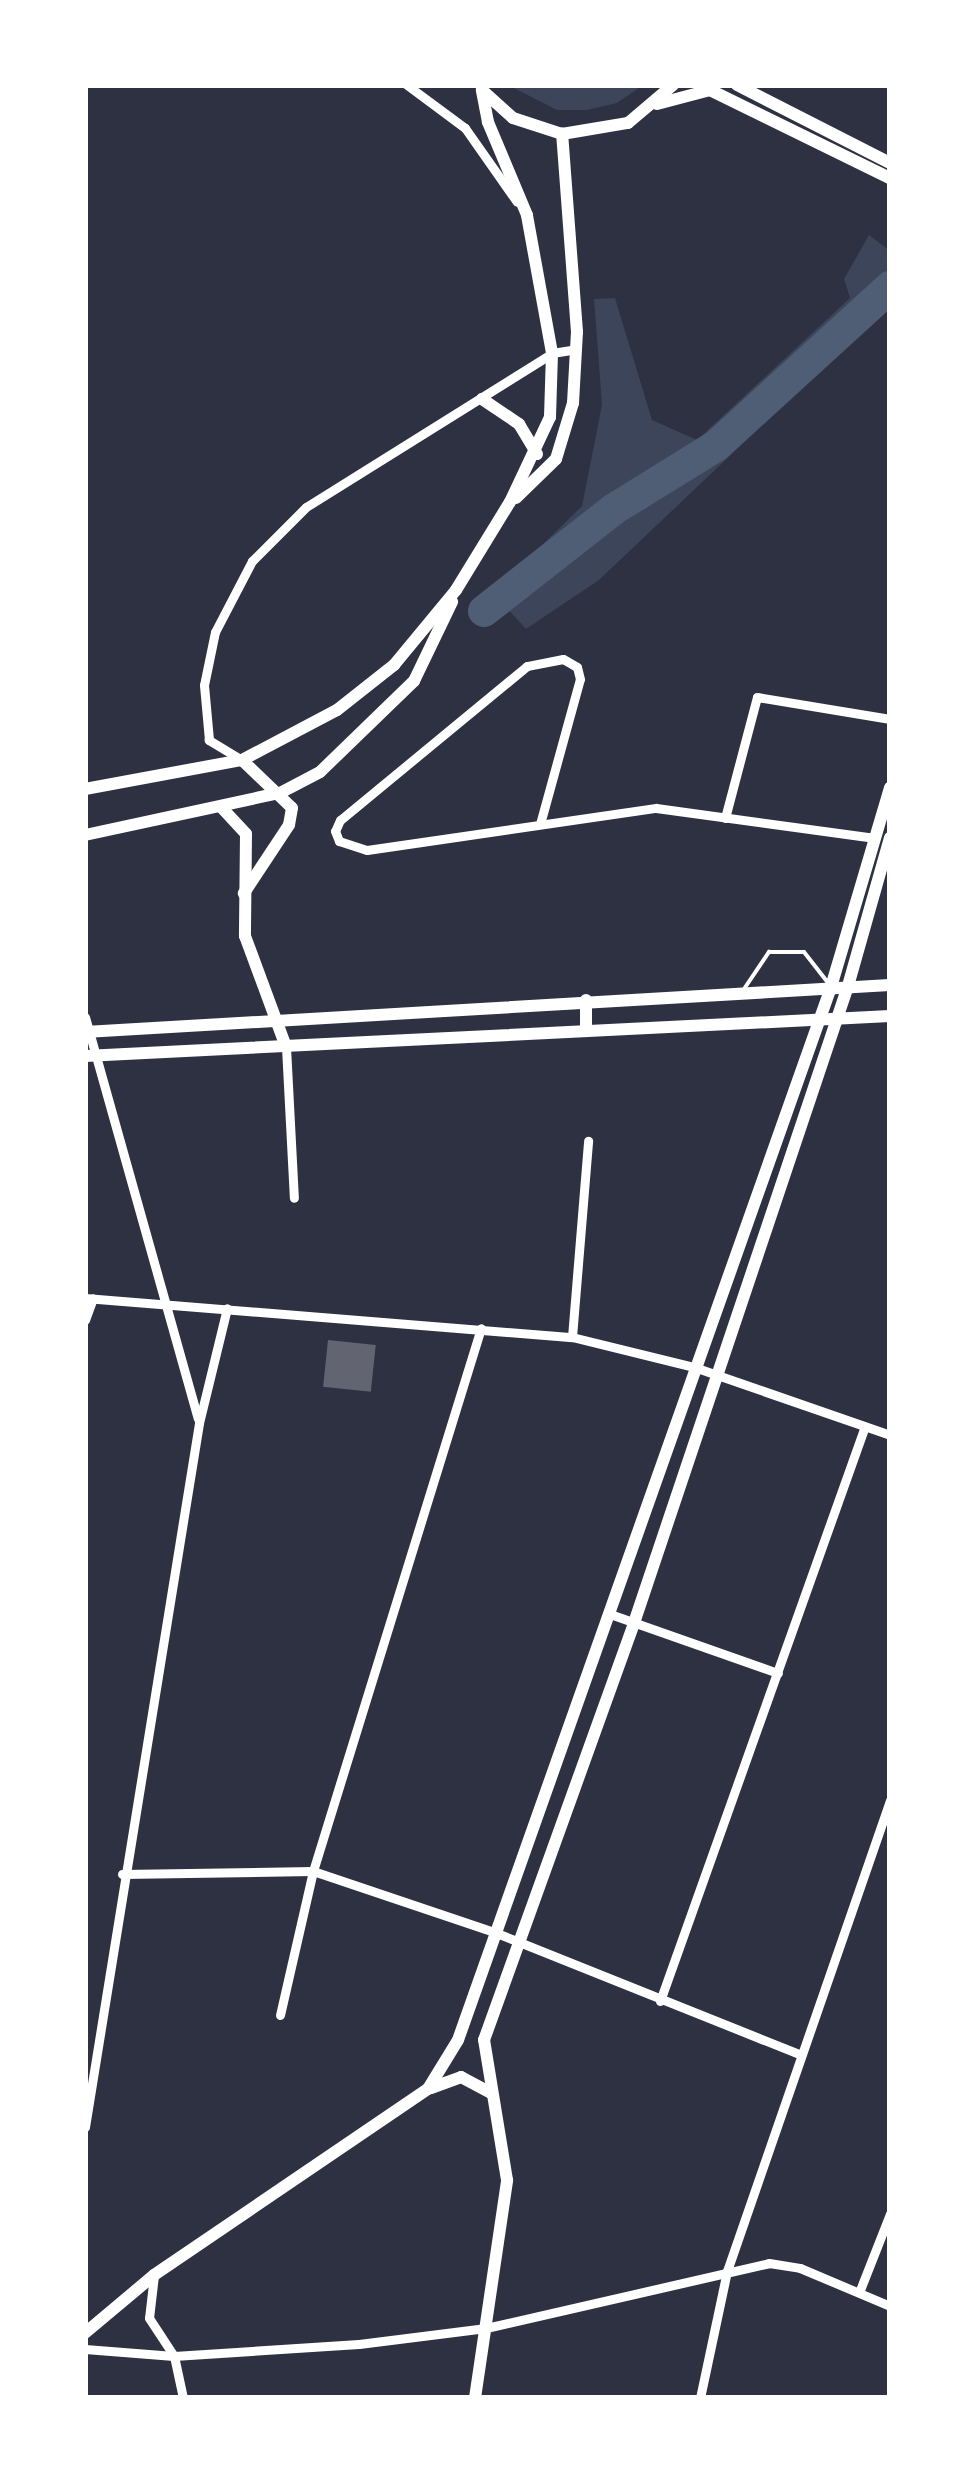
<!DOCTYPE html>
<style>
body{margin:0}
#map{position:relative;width:975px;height:2483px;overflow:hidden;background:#2d3142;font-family:"Alegreya Sans",sans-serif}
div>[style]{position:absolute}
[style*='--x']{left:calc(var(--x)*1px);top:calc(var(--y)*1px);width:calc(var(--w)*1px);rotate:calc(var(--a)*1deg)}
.green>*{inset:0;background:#3c4559}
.river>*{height:32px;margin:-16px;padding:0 16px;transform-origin:16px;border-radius:16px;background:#4f5d75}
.building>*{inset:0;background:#626471;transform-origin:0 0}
.service>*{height:4px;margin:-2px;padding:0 2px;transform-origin:2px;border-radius:2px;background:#fff}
.minor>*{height:9px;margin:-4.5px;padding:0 4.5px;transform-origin:4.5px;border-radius:4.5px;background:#fff}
.secondary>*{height:12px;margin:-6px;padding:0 6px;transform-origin:6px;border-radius:6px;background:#fff}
span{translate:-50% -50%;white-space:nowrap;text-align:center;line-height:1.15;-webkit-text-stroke:9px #fff;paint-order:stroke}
.frame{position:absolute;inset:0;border:88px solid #fff;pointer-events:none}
</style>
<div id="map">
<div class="green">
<i style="clip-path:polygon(508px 85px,643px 85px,617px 103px,587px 110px,557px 110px)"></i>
<i style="clip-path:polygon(869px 235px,890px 251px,890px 304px,599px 580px,526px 629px,493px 593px,582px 506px,602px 405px,594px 299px,615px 298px,652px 420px,697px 440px,850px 298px,844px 279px)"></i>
</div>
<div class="river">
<i style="--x:484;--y:611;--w:165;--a:-38.1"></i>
<i style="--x:614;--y:509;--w:120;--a:-31.7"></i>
<i style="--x:716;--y:446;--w:236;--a:-42.4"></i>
</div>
<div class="building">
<i style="left:328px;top:1340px;width:48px;height:47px;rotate:6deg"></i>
</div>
<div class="service">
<i style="--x:744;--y:989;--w:45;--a:-56"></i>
<i style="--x:769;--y:952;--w:35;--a:0"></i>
<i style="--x:804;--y:952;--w:39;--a:52"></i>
</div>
<div class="minor">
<i style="--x:407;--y:85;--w:72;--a:36.6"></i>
<i style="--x:465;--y:128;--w:90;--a:54.9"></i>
<i style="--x:242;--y:760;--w:39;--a:-149"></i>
<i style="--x:209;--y:740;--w:55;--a:-95.2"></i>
<i style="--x:204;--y:685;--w:54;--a:-78.3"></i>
<i style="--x:215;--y:632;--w:80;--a:-62.5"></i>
<i style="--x:252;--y:561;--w:76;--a:-45"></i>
<i style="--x:306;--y:507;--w:290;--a:-32"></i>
<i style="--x:552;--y:353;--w:24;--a:-9"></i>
<i style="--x:725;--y:818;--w:125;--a:-75.2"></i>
<i style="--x:757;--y:697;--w:135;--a:9.4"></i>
<i style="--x:540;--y:824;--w:150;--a:-74.6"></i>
<i style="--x:580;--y:679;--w:12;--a:-104"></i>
<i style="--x:577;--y:667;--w:16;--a:-150"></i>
<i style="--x:563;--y:659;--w:37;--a:169"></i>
<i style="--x:527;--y:666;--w:242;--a:140.5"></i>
<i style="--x:340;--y:820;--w:12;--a:114"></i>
<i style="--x:335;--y:831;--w:11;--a:68"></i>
<i style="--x:339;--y:841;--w:29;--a:18"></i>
<i style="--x:367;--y:850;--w:292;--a:-8.3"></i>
<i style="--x:656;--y:808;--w:221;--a:7.8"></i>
<i style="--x:85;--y:1017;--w:417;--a:74.3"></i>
<i style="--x:286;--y:1047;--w:151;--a:87"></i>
<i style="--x:85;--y:1298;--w:489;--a:4.6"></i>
<i style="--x:572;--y:1337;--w:126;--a:13.8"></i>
<i style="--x:694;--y:1367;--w:207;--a:19.1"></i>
<i style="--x:85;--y:1320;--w:23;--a:-70"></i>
<i style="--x:572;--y:1337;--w:197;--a:-85.3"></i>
<i style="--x:610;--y:1614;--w:178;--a:19.4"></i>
<i style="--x:122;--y:1874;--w:191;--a:-0.9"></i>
<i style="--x:313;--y:1871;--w:191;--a:18.6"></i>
<i style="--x:494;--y:1932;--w:331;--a:21.8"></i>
<i style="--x:660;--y:2001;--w:610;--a:-70.38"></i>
<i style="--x:280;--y:2015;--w:148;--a:-77.1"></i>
<i style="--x:313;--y:1871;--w:568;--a:-72.81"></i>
<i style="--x:85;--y:2127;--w:713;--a:-80.8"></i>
<i style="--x:199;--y:1423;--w:118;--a:-76.3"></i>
<i style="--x:154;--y:2275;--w:43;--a:96.6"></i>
<i style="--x:149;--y:2318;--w:45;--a:56.7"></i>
<i style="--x:174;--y:2356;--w:43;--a:77.9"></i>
<i style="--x:860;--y:2290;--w:82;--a:-68.5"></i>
<i style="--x:85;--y:2349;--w:89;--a:4.5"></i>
<i style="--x:174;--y:2356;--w:185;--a:-3.7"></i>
<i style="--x:359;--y:2344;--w:128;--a:-7.2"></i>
<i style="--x:486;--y:2328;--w:290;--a:-12.9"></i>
<i style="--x:769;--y:2263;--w:31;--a:9"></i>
<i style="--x:800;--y:2268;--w:98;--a:22.9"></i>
<i style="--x:700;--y:2398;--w:130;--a:-78"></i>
<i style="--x:727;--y:2271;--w:498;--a:-70.9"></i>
</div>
<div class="secondary">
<i style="--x:737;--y:85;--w:172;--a:27"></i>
<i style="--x:483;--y:91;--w:40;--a:42"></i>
<i style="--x:513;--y:118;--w:52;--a:18.1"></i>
<i style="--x:562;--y:134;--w:67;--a:-9.5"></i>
<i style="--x:628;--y:123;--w:59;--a:-40.2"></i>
<i style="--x:657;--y:104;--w:55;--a:-14.8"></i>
<i style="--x:710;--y:90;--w:200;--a:26.1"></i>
<i style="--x:482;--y:399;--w:45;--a:34"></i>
<i style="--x:519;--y:424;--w:35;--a:59"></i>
<i style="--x:516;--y:498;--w:56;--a:-44.3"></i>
<i style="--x:556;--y:459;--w:59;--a:-73.1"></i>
<i style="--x:573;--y:403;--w:71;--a:-86.8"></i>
<i style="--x:577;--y:332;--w:199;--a:-94.3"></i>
<i style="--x:242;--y:760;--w:69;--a:43.8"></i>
<i style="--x:292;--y:808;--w:17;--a:100"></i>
<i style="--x:289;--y:825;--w:82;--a:123.5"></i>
<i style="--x:85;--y:789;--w:160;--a:-10.5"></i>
<i style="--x:242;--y:760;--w:107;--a:-27.8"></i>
<i style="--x:337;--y:710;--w:73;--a:-38.3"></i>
<i style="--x:394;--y:665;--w:97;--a:-50.4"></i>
<i style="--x:456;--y:590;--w:103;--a:-58.5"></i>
<i style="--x:510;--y:502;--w:94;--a:-64.8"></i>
<i style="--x:550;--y:417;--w:64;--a:-88.2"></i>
<i style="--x:552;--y:353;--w:140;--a:-100.3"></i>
<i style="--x:527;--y:215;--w:101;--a:-112.8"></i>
<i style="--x:488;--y:122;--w:33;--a:-101"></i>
<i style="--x:222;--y:808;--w:35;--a:47"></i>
<i style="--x:246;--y:834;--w:102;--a:90.6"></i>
<i style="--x:245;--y:936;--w:118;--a:69.7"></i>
<i style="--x:85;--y:835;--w:199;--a:-12.2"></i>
<i style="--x:280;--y:793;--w:45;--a:-27.7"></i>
<i style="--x:320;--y:772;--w:131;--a:-44.1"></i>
<i style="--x:414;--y:681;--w:88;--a:-64.3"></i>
<i style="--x:586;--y:1000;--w:31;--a:90"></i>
<i style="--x:85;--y:1032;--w:806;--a:-3.34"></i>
<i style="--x:85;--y:1056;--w:806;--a:-2.84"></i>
<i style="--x:431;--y:2088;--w:32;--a:-20"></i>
<i style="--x:461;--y:2077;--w:34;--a:28"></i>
<i style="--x:85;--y:2333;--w:90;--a:-40"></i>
<i style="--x:154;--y:2275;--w:331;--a:-34.2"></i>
<i style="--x:428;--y:2089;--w:57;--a:-58.5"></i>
<i style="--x:458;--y:2040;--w:1117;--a:-70.49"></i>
<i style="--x:831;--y:987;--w:208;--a:-73.5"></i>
<i style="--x:475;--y:2398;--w:220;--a:-81.6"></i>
<i style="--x:507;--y:2180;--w:142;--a:-99.3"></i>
<i style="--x:484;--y:2040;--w:443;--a:-70.2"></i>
<i style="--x:634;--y:1623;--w:672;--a:-71.43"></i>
<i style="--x:848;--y:986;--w:154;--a:-74.2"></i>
</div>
<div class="frame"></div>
</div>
